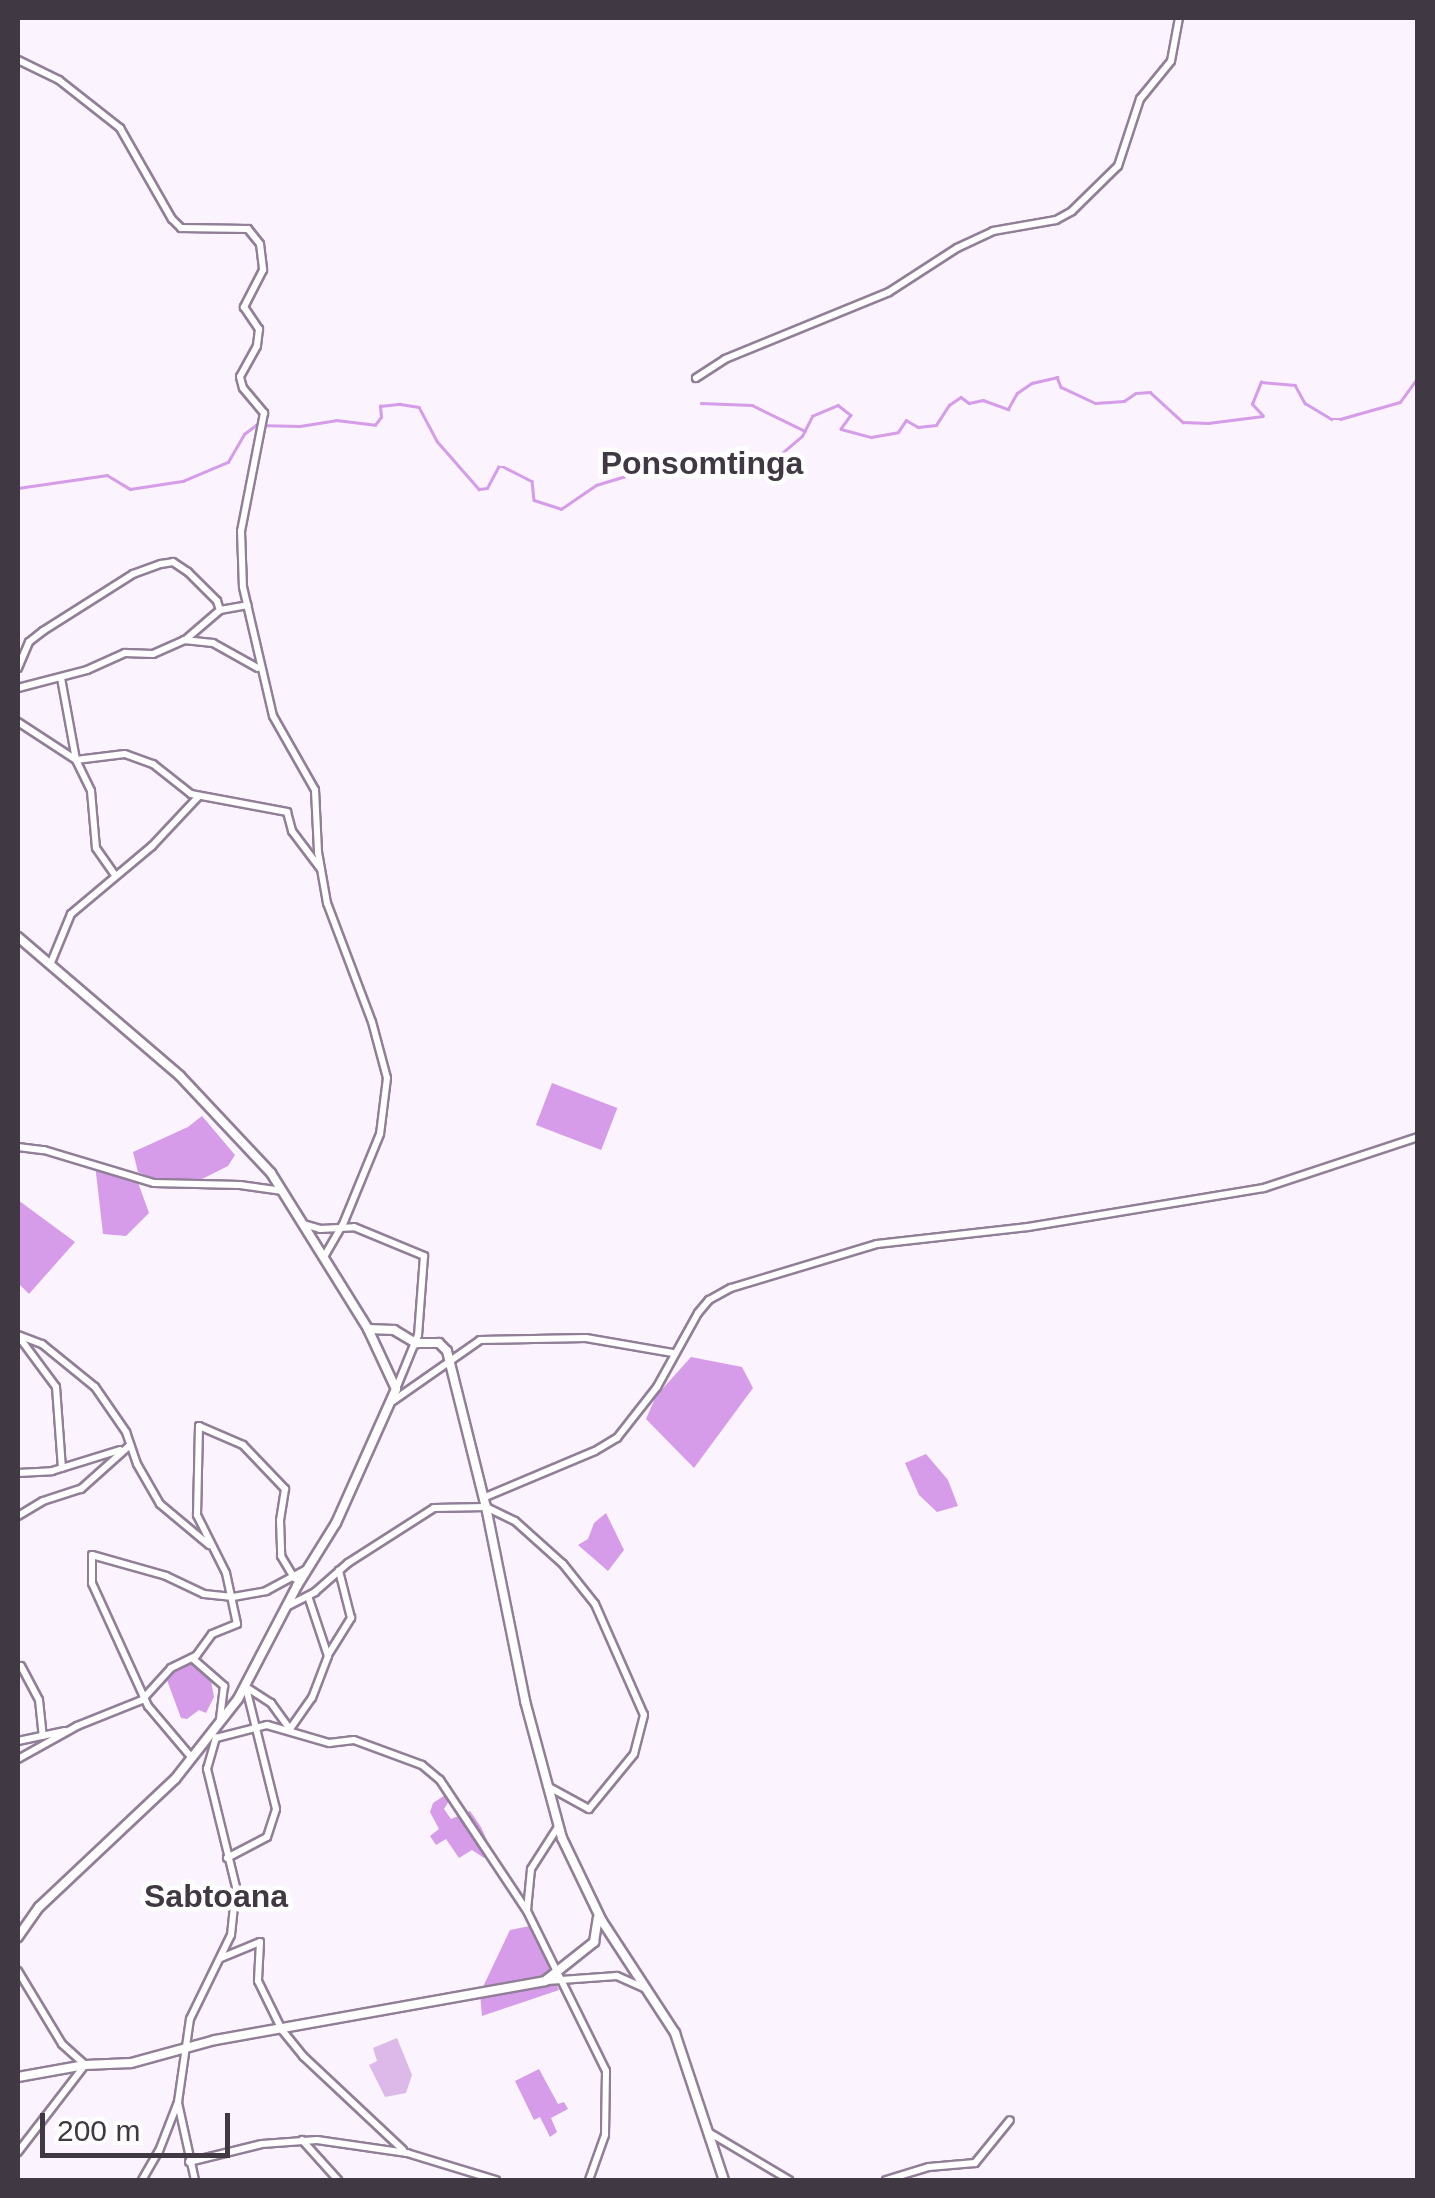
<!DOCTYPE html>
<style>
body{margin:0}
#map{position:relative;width:1435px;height:2198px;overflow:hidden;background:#fbf3fe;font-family:Arial,sans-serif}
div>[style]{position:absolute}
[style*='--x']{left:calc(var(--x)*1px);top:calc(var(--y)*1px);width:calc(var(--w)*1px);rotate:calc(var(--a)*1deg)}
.green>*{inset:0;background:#dcb9e8}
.forest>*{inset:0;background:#d69cea;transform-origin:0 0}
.stream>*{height:2.5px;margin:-1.25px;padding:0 1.25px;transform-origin:1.25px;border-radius:1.25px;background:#d59ce9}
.roads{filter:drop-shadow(2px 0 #917f97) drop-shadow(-2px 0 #917f97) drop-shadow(0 2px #917f97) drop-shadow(0 -2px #917f97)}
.minor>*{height:6px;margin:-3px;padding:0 3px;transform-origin:3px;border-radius:3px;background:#fff}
.tertiary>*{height:8px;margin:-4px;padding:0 4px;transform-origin:4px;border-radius:4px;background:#fff}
span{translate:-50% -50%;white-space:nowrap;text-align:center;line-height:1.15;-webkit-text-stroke:9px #fff;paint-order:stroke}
.quarter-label{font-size:32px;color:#403843;font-weight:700}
.frame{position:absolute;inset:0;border:20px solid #403843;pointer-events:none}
.scale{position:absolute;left:40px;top:2113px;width:190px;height:45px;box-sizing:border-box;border:5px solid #403843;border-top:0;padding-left:12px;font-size:30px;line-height:35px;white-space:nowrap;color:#403843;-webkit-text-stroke:8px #fff;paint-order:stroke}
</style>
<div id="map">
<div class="green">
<i style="clip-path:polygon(397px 2038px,412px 2075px,406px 2093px,385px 2097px,369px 2065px,377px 2061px,373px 2048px)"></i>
</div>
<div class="forest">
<i style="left:552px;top:1083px;width:70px;height:45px;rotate:21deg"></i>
<i style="clip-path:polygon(202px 1116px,235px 1155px,228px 1166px,196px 1182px,159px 1180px,138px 1172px,133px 1152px,188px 1127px)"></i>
<i style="clip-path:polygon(95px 1164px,136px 1177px,149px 1213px,126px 1236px,103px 1234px)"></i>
<i style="clip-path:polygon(18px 1200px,75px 1242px,29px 1294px,18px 1283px)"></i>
<i style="clip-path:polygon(691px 1357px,742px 1367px,753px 1388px,694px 1468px,646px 1419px,656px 1396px)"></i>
<i style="clip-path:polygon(926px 1454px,948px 1480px,958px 1506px,937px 1512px,919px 1495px,905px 1463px)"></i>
<i style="clip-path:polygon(606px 1513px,624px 1550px,608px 1571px,578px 1545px,588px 1539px,594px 1523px)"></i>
<i style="clip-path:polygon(188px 1663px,196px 1663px,210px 1675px,214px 1697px,206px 1713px,199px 1710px,187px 1719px,181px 1718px,167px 1680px,173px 1670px)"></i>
<i style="clip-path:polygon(447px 1794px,450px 1799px,444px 1809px,451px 1819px,470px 1811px,481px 1827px,489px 1845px,484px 1858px,472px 1850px,459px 1858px,446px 1839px,436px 1845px,430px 1836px,439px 1829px,430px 1812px,433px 1803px)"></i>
<i style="clip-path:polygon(530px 1926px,559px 1990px,482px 2016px,480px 1993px,510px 1930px)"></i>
<i style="clip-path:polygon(539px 2069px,558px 2104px,564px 2102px,568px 2109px,551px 2118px,557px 2132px,550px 2137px,540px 2117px,534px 2120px,515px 2081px)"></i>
</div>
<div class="stream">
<i style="--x:701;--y:403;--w:51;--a:2.2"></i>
<i style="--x:752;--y:405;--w:59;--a:26.1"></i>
<i style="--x:18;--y:488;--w:90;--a:-8.3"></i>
<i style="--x:107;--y:475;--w:27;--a:31"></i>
<i style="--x:130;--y:489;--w:54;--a:-8.6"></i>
<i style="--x:183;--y:481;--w:49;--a:-22.9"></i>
<i style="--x:228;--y:462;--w:32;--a:-60"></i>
<i style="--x:244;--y:434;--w:15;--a:-37"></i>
<i style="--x:256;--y:425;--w:44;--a:1.3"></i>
<i style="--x:300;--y:426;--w:36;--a:-9"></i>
<i style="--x:336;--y:420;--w:39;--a:7"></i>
<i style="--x:375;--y:425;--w:10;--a:-53"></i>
<i style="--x:381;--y:417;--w:11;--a:-95"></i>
<i style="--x:380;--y:406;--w:20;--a:-6"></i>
<i style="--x:400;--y:404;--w:19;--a:9"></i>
<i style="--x:419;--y:407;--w:38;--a:62"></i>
<i style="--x:437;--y:441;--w:64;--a:48.8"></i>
<i style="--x:479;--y:489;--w:8;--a:-7"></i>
<i style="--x:487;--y:488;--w:24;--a:-62"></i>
<i style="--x:498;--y:467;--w:6;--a:0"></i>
<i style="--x:504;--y:467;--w:31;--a:27"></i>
<i style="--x:532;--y:481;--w:19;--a:84"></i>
<i style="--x:534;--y:500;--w:28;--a:18"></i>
<i style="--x:561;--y:509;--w:42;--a:-34.4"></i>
<i style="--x:596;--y:485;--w:66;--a:-16.8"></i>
<i style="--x:659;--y:466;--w:44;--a:9.2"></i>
<i style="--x:702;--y:473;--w:65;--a:-6.1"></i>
<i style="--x:767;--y:466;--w:46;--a:-40.6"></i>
<i style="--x:802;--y:436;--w:22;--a:-63"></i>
<i style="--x:812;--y:416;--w:28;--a:-23"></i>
<i style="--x:838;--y:405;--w:16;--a:38"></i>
<i style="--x:851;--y:415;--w:17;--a:126"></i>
<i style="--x:841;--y:429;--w:31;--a:15"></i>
<i style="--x:871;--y:437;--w:27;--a:-10"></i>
<i style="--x:898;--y:432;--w:14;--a:-56"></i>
<i style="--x:906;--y:420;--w:14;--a:30"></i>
<i style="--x:918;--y:427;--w:18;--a:-6"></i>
<i style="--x:936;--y:425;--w:24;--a:-57"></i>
<i style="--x:949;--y:405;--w:14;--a:-34"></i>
<i style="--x:961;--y:397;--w:10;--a:37"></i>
<i style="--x:969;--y:403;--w:14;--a:-12"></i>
<i style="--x:983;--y:400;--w:27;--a:20"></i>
<i style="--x:1008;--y:409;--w:18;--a:-61"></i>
<i style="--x:1017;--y:393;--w:18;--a:-34"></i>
<i style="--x:1032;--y:383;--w:26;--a:-13"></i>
<i style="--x:1057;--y:377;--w:11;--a:68"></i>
<i style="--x:1061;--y:387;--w:38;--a:25"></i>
<i style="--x:1095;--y:403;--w:29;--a:-4"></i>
<i style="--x:1124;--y:401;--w:14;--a:-34"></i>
<i style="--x:1136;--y:393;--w:14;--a:-4"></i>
<i style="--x:1150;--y:392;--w:45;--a:42.3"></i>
<i style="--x:1183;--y:422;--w:25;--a:2"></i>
<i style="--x:1208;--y:423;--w:55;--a:-7.3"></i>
<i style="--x:1263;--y:416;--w:16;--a:-133"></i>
<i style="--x:1252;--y:404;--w:24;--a:-68"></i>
<i style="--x:1261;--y:382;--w:34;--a:5"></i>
<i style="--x:1295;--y:385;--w:21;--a:61"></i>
<i style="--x:1305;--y:403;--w:31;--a:31"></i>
<i style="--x:1332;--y:419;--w:8;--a:0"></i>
<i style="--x:1340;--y:419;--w:62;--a:-15.8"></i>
<i style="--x:1400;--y:402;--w:31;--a:-54"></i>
</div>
<div class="roads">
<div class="minor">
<i style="--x:18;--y:60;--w:46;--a:26"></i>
<i style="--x:59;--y:80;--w:78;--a:38.2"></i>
<i style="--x:120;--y:128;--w:105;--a:60.3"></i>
<i style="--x:172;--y:219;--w:13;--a:45"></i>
<i style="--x:181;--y:228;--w:67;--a:0.9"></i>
<i style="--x:248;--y:229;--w:19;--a:51"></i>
<i style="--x:260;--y:244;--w:26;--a:83"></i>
<i style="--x:263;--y:270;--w:42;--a:117.2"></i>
<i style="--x:244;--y:307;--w:27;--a:56"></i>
<i style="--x:259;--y:329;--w:17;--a:97"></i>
<i style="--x:257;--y:346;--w:35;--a:119"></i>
<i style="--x:240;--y:377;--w:11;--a:75"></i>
<i style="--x:243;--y:388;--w:33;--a:50"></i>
<i style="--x:264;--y:413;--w:120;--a:101"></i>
<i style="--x:241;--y:531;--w:56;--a:88"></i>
<i style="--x:243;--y:587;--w:132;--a:76.9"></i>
<i style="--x:273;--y:716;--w:85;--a:60.4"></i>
<i style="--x:315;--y:790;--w:62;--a:87.2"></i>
<i style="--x:318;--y:852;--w:52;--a:80"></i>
<i style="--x:327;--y:903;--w:127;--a:69.3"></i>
<i style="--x:372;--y:1022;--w:58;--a:75"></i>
<i style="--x:387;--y:1078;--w:56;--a:97.1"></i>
<i style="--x:380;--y:1134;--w:97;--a:112.3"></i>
<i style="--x:343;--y:1224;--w:39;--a:120"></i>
<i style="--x:696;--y:378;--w:35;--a:-33"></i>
<i style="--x:725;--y:359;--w:177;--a:-22.2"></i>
<i style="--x:889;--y:292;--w:81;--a:-32.9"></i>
<i style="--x:957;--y:248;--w:40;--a:-25"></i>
<i style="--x:993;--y:231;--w:64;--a:-9.9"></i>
<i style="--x:1056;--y:220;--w:18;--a:-29"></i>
<i style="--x:1072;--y:211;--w:64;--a:-44.4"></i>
<i style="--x:1118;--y:166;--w:71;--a:-71.8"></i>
<i style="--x:1140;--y:99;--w:49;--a:-50.8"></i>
<i style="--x:1171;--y:61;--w:44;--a:-79.5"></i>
<i style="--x:185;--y:640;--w:46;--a:-40.6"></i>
<i style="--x:18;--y:668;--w:28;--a:-67"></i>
<i style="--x:29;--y:642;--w:18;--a:-38"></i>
<i style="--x:43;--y:631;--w:107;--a:-32.3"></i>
<i style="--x:133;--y:574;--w:30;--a:-20"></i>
<i style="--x:161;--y:564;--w:12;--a:-9"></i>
<i style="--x:173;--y:562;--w:18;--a:34"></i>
<i style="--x:188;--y:572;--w:41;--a:45"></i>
<i style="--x:217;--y:601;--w:9;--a:72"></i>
<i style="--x:220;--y:610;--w:28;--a:-10"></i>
<i style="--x:61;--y:678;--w:83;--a:79.6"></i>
<i style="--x:76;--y:760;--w:34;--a:64"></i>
<i style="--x:91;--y:791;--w:57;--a:85"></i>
<i style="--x:96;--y:848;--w:33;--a:55"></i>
<i style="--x:18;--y:688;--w:71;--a:-14.6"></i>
<i style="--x:87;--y:670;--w:42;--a:-24.1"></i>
<i style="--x:125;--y:653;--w:28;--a:2"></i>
<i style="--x:153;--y:654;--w:34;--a:-24"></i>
<i style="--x:184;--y:640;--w:29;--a:6"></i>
<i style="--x:213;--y:643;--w:51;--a:29.1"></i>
<i style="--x:18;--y:722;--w:69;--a:33.2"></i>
<i style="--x:76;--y:760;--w:49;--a:-7"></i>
<i style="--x:125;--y:754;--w:30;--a:20"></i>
<i style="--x:153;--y:764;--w:48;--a:38.3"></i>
<i style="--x:191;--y:794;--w:98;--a:10.6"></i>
<i style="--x:287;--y:812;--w:20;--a:75"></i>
<i style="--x:292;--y:831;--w:46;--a:52.9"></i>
<i style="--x:50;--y:965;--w:55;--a:-67.6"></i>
<i style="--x:71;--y:914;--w:106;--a:-40"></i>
<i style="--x:152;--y:846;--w:67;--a:-46.8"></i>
<i style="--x:18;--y:1147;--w:26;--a:7"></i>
<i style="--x:44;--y:1150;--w:115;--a:16.7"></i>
<i style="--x:154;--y:1183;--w:86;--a:1.3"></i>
<i style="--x:240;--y:1185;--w:43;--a:7.9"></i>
<i style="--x:303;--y:1224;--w:18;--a:16"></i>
<i style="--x:320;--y:1229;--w:34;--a:-3"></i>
<i style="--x:354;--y:1227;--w:76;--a:22.5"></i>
<i style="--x:424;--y:1256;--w:79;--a:94.3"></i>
<i style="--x:418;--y:1335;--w:58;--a:112.2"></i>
<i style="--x:18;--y:1335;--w:26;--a:21"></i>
<i style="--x:42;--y:1344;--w:68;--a:39.1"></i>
<i style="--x:95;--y:1387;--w:55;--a:55.4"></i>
<i style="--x:126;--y:1432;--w:34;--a:71"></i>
<i style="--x:137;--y:1464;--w:46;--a:60.1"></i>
<i style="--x:160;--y:1504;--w:64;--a:39.9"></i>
<i style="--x:19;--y:1337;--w:62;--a:53.5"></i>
<i style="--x:56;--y:1387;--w:81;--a:85.8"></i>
<i style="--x:393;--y:1401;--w:106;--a:-35"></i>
<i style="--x:480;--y:1340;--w:106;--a:-1.1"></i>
<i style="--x:586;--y:1338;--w:88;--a:9.8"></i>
<i style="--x:18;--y:1473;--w:34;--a:-3"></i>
<i style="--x:52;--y:1471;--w:71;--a:-17.2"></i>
<i style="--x:483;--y:1498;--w:121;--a:-22.8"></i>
<i style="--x:595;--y:1451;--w:26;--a:-31"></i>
<i style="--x:617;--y:1438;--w:65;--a:-51.9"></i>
<i style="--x:657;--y:1387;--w:85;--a:-61"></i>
<i style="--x:698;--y:1313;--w:17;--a:-50"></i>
<i style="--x:709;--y:1300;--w:25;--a:-29"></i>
<i style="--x:731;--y:1288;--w:152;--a:-16.8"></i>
<i style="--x:877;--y:1244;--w:152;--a:-6.4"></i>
<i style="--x:1028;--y:1227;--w:239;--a:-9.4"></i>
<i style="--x:1264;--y:1188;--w:162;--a:-18.3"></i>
<i style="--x:18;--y:1516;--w:29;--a:-31"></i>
<i style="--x:43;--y:1501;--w:40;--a:-18"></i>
<i style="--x:81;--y:1489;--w:66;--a:-41.9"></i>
<i style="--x:286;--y:1607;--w:33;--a:-27"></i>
<i style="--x:315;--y:1592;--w:44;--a:-41.3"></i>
<i style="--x:348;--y:1563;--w:102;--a:-32.6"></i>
<i style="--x:434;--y:1508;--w:52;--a:-1.1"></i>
<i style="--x:486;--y:1507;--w:32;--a:26"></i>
<i style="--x:515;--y:1521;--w:64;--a:41.9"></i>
<i style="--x:563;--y:1564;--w:51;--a:51.3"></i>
<i style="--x:595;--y:1604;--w:121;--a:66.2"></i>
<i style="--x:644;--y:1715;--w:40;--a:104.4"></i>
<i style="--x:634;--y:1754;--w:71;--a:129.3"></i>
<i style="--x:589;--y:1809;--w:48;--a:-151.3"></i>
<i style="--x:328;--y:1655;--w:44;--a:-58.1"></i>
<i style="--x:351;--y:1618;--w:49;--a:-104.3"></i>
<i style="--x:192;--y:1658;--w:43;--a:41.2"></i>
<i style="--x:224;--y:1686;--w:34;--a:97"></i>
<i style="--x:21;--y:1666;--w:38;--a:62"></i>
<i style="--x:39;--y:1700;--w:36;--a:84"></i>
<i style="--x:246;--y:1687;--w:30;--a:33"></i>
<i style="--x:271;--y:1703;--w:32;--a:54"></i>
<i style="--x:290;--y:1729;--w:38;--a:-55"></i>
<i style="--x:312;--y:1698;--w:45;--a:-69.1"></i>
<i style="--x:328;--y:1656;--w:63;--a:-108.4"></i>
<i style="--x:216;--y:1738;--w:53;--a:-14.3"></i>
<i style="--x:267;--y:1725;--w:65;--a:16.2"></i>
<i style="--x:329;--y:1743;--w:25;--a:-7"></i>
<i style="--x:354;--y:1740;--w:72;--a:20.2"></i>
<i style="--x:422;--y:1765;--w:23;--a:40"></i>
<i style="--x:440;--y:1780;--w:157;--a:56.4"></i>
<i style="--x:527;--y:1911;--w:178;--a:63.7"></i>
<i style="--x:606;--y:2071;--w:64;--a:90.9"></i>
<i style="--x:605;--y:2135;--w:48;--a:109.6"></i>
<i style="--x:18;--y:1741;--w:48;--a:-12"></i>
<i style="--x:192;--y:1758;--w:68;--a:-130.2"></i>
<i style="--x:148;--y:1706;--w:135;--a:-114.5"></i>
<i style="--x:92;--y:1583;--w:28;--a:-90"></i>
<i style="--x:92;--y:1555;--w:77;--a:15.8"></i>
<i style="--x:166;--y:1576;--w:42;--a:25.3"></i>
<i style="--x:204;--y:1594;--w:29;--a:6"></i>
<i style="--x:233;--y:1597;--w:34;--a:-10"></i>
<i style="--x:266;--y:1591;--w:44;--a:-28.3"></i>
<i style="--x:18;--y:1759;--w:68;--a:-29.2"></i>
<i style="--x:77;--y:1726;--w:70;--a:-21.8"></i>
<i style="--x:142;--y:1700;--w:43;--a:-47.8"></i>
<i style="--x:171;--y:1668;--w:28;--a:-26"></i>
<i style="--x:196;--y:1656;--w:27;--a:-54"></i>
<i style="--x:212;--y:1634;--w:27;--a:-22"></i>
<i style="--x:237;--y:1624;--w:52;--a:-102.2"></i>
<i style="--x:226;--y:1573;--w:65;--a:-116.6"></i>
<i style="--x:197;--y:1515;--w:89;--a:-88.7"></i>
<i style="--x:199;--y:1426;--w:48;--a:23.4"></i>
<i style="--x:243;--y:1445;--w:61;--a:46.3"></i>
<i style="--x:285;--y:1489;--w:31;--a:99"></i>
<i style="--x:280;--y:1520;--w:36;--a:88"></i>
<i style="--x:281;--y:1556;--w:26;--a:59"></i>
<i style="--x:227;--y:1858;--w:45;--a:-27.7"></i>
<i style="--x:267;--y:1837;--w:29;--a:-72"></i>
<i style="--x:276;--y:1809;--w:125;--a:-103.9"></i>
<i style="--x:527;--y:1910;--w:41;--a:-84.4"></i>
<i style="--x:531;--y:1869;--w:50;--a:-57.3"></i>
<i style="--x:221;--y:1958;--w:42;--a:-22.3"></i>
<i style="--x:260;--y:1942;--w:39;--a:93"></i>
<i style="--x:258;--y:1981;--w:55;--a:63.9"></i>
<i style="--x:282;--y:2030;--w:33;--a:51"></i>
<i style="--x:303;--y:2056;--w:137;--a:43.2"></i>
<i style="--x:18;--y:1971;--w:85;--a:58.9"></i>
<i style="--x:62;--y:2044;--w:31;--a:42"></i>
<i style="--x:85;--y:2065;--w:110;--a:127.6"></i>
<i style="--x:547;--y:1981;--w:70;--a:-4.1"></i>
<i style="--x:617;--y:1976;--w:32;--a:24"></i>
<i style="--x:178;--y:2103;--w:79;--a:77.6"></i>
<i style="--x:710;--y:2133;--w:92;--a:30.7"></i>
<i style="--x:302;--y:2140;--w:54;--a:48"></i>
<i style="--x:189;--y:2162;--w:75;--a:-13.9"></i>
<i style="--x:262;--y:2144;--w:55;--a:-4.2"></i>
<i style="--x:317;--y:2140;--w:91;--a:8.2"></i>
<i style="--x:407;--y:2153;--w:93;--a:16.9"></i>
<i style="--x:142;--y:2180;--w:34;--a:-60"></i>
<i style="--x:159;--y:2151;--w:53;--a:-68.8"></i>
<i style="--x:178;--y:2102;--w:84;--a:-81.8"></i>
<i style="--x:190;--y:2019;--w:93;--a:-64"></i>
<i style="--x:231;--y:1935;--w:48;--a:-84.1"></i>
<i style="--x:236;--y:1887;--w:122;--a:-103.8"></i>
<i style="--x:207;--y:1769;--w:33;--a:-74"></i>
<i style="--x:886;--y:2180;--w:45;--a:-16.8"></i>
<i style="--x:929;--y:2167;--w:46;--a:-5"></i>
<i style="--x:975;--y:2163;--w:55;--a:-50.9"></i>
</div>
<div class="tertiary">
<i style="--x:18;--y:937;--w:213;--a:40.6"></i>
<i style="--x:180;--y:1076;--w:133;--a:46.8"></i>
<i style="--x:271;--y:1173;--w:184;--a:58.1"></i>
<i style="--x:368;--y:1329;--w:66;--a:65"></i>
<i style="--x:396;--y:1389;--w:147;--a:114.1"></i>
<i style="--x:336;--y:1523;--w:74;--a:121.8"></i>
<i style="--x:297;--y:1586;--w:127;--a:117.6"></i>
<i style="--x:238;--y:1699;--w:102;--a:128.2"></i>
<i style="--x:175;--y:1779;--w:187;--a:136.7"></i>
<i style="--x:39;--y:1907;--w:37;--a:125"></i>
<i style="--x:368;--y:1329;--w:26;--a:2"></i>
<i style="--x:394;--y:1330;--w:26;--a:31"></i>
<i style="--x:416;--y:1343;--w:23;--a:0"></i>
<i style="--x:439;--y:1343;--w:11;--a:45"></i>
<i style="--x:447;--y:1351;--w:161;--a:76"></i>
<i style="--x:486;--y:1507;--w:198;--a:78.6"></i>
<i style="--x:525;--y:1701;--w:142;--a:74.9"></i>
<i style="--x:562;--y:1838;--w:92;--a:64.3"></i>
<i style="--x:602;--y:1921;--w:134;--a:56.9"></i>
<i style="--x:675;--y:2033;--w:155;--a:71.6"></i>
<i style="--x:18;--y:2077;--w:68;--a:-10.2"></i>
<i style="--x:85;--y:2065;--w:46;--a:-2.5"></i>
<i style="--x:131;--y:2063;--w:87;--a:-15.3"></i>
<i style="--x:215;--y:2040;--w:335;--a:-10.1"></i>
<i style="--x:545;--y:1981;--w:63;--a:-38.5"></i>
<i style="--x:594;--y:1942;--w:24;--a:-81"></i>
</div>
</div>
<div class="quarter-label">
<span style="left:702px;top:463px">Ponsomtinga</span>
<span style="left:216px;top:1896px">Sabtoana</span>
</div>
<div class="frame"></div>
<div class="scale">200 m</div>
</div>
